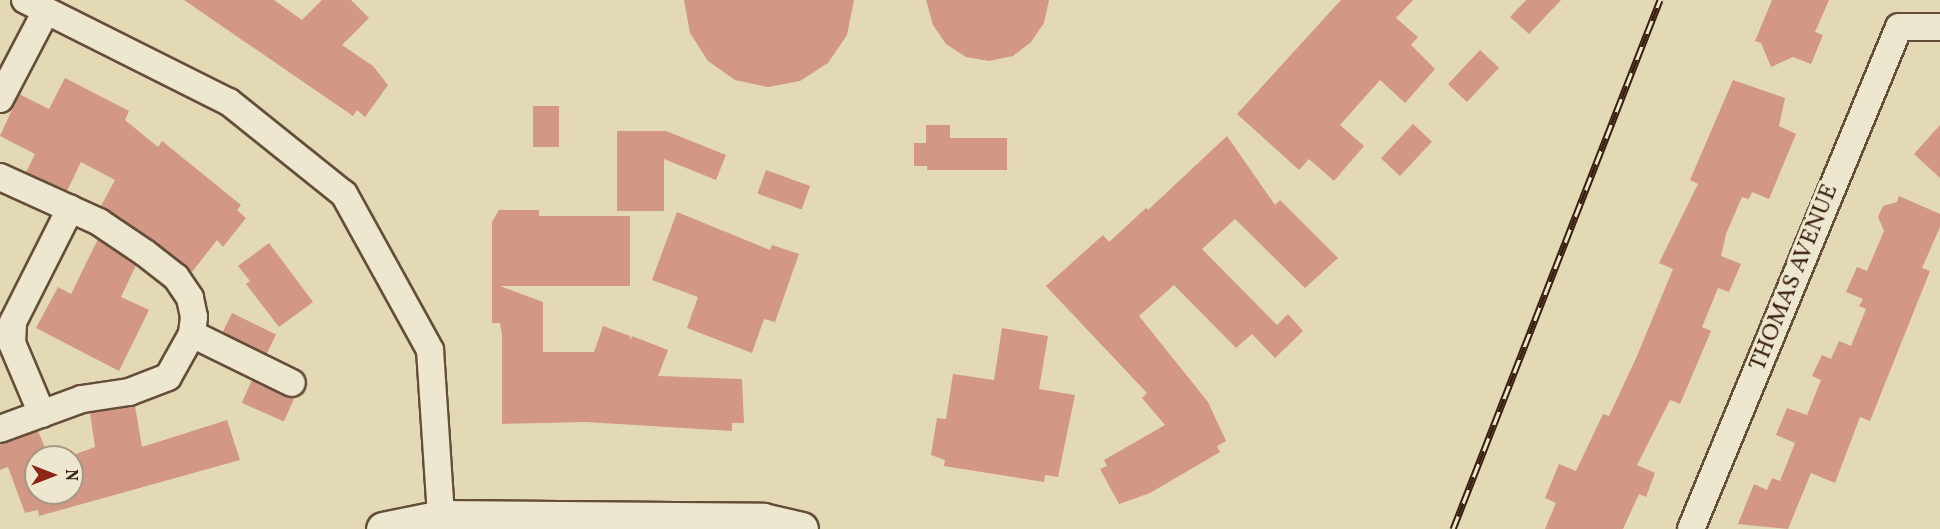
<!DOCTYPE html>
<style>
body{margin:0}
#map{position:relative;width:1940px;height:529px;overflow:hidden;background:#e3dab5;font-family:Vollkorn,serif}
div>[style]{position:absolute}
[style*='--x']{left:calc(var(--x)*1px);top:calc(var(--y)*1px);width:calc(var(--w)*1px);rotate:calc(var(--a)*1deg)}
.building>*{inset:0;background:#d29785;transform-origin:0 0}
.roads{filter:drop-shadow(2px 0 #644e3a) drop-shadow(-2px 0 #644e3a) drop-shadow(0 2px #644e3a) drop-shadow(0 -2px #644e3a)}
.street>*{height:26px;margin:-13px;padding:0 13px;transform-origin:13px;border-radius:13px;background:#ede7cf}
.secondary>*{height:33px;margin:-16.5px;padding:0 16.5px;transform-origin:16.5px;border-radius:16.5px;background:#ede7cf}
.rail>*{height:7px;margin-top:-3.5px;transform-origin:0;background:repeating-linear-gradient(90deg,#ede7cf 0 14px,#391f11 0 28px);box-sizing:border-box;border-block:2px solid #391f11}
span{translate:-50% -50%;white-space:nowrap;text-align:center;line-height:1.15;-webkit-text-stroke:6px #ede7cf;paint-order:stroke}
.street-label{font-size:24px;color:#391f11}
.north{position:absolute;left:24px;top:445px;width:60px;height:60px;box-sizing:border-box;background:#ede7cf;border:2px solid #a59783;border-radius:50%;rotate:90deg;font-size:16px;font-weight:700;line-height:24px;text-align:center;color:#391f11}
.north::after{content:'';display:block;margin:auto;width:21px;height:27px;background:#8f2418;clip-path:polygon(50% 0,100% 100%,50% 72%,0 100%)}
</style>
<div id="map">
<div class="building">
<i style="clip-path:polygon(184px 0,274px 0,302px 20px,322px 0,351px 0,369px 18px,342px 45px,373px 66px,388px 85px,365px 117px,357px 110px,353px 116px)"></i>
<i style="clip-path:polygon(684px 0,854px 0,847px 35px,828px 63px,800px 81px,768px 87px,735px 80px,708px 61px,690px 33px)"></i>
<i style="clip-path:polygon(926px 0,1049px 0,1044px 23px,1031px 42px,1013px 56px,989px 61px,966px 57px,946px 44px,933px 25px)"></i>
<i style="clip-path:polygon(1341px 0,1413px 0,1396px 18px,1418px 37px,1411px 45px,1435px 69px,1405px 103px,1380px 80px,1340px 125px,1364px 146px,1334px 181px,1309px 159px,1299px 170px,1237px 114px)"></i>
<i style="clip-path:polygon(1526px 0,1561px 0,1529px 34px,1510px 17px)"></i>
<i style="clip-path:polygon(1772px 0,1829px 0,1815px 32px,1823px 35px,1811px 64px,1793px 57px,1771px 67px,1761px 43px,1755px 41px)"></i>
<i style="left:1480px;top:50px;width:26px;height:47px;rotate:43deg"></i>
<i style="clip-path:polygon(65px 78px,129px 111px,125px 120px,158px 147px,162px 141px,241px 205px,237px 210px,246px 218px,223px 247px,217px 240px,192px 272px,101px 206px,115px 180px,81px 162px,67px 191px,26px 172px,35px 154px,0 136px,19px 94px,49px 109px)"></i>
<i style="clip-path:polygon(1733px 80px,1785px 98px,1779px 126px,1796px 134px,1769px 199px,1752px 192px,1749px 199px,1742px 197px,1726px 234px,1721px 256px,1741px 264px,1729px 292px,1718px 288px,1702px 327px,1711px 331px,1680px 404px,1670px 400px,1637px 465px,1655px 473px,1646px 497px,1639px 494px,1623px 529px,1545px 529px,1556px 503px,1545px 498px,1559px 464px,1576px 471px,1603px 414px,1609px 416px,1637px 356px,1673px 269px,1659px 263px,1698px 184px,1690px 180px)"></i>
<i style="left:533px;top:106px;width:26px;height:41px"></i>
<i style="left:1413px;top:124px;width:26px;height:47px;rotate:43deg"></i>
<i style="clip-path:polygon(926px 125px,950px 125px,950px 138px,1007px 138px,1007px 170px,927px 170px,927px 166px,914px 166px,914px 143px,926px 143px)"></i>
<i style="clip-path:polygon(1940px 125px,1940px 178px,1914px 154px)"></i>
<i style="clip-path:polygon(617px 131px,666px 131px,726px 155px,716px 180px,664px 159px,664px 211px,617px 211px)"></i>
<i style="clip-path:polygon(1227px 136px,1275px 205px,1280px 200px,1338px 258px,1305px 288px,1235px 219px,1202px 249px,1277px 325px,1288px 314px,1303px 331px,1275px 358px,1252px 334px,1236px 348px,1174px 285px,1139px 316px,1208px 402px,1226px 441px,1217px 446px,1220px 452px,1150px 493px,1119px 504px,1100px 469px,1107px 466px,1104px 460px,1165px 425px,1142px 398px,1147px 393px,1046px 286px,1103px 235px,1109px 242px,1146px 208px,1148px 210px)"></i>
<i style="left:766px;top:170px;width:47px;height:25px;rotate:20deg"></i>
<i style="clip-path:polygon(1899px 196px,1940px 214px,1940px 227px,1922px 268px,1930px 271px,1870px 421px,1860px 417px,1835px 483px,1811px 473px,1788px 529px,1738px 524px,1754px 484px,1767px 490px,1772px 478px,1780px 481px,1795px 443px,1776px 435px,1787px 408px,1807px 415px,1821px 380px,1812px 376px,1822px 355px,1831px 359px,1839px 341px,1851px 346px,1866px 309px,1859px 306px,1863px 299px,1846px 292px,1857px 267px,1867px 271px,1884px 231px,1878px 217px,1883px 206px,1897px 202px)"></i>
<i style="clip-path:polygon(499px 210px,539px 210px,539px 216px,630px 216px,630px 286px,500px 286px,543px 302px,543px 352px,594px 352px,603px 326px,630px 336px,630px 340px,632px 336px,668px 350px,658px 376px,742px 379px,744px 423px,732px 423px,732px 431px,586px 422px,502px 424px,502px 335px,500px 323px,492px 323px,492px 222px)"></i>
<i style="clip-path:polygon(677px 212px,770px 250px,772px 245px,799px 254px,775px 322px,764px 319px,752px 353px,687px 328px,698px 297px,652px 280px)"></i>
<i style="clip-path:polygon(98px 239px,136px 265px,121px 297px,149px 310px,119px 371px,36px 328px,58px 287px,71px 294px)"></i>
<i style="clip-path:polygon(269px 243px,313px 302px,279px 327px,246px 284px,250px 281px,238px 266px)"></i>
<i style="left:232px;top:313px;width:49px;height:22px;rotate:26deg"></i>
<i style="clip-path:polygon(1002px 328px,1048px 336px,1039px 389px,1075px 395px,1058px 477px,1045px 475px,1044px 482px,944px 466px,945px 460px,931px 455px,937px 418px,946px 419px,953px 374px,994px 380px)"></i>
<i style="left:252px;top:380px;width:46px;height:25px;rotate:24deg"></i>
<i style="clip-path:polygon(135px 406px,142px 447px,227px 420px,240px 460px,39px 516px,38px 510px,25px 513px,8px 467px,0 470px,0 444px,38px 431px,49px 457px,36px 457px,36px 493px,72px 493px,72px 457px,68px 457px,95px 447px,90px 413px)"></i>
</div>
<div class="roads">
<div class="street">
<i style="--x:25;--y:0;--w:228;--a:26.6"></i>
<i style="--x:229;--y:102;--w:147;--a:38.7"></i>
<i style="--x:344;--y:194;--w:178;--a:61.1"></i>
<i style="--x:430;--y:350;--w:167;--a:86.2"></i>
<i style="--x:0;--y:99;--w:99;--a:-62.4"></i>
<i style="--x:0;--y:177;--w:109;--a:24.4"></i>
<i style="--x:99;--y:222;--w:55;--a:34"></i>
<i style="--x:145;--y:253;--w:39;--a:38"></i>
<i style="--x:176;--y:277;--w:25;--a:56"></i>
<i style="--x:190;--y:298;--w:19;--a:78"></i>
<i style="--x:194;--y:317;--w:17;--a:97"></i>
<i style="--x:192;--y:334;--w:49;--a:119.2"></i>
<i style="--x:168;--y:377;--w:42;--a:159"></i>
<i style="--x:129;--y:392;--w:48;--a:171.5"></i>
<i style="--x:82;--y:399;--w:87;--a:159.9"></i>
<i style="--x:192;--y:334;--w:111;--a:26.1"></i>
<i style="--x:42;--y:414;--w:77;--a:-112.9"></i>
<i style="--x:12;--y:343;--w:21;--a:-87"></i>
<i style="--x:13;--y:322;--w:127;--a:-63.2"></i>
<i style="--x:1691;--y:529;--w:543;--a:-67.49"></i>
<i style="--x:1899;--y:27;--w:41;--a:0"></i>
</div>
<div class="secondary">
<i style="--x:383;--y:529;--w:59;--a:-11.7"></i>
<i style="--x:441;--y:517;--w:322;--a:0.5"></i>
<i style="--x:763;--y:520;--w:39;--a:13"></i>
</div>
</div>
<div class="rail">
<i style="--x:1453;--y:529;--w:568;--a:-68.63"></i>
</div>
<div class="street-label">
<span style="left:1795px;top:278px;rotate:-68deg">THOMAS AVENUE</span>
</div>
<div class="north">N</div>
</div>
